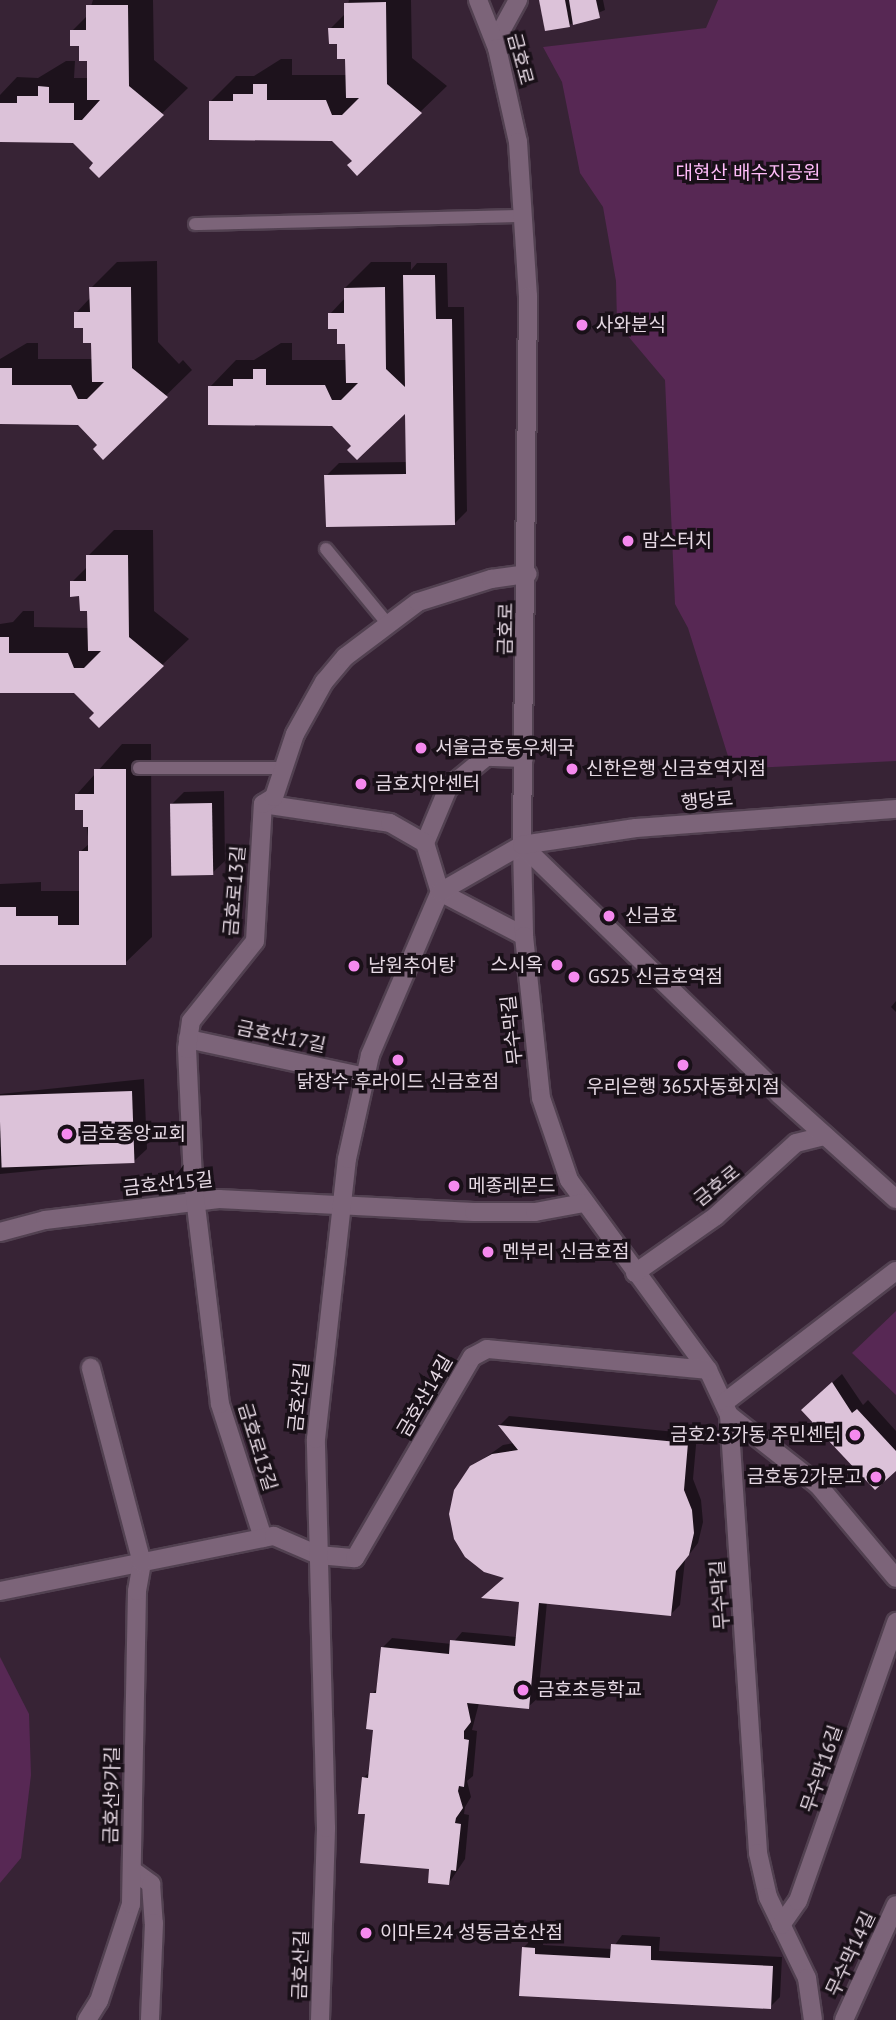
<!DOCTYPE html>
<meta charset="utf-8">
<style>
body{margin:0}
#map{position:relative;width:896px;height:2020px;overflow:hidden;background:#372335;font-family:"PT Sans","Noto Sans KR",sans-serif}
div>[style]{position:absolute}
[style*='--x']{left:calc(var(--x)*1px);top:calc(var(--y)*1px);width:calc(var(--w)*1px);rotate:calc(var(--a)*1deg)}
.green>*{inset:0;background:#572854}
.shadow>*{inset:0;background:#0007}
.building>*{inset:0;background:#dcc2d9;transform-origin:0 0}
.roads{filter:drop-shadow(2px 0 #524151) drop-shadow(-2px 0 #524151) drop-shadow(0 2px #524151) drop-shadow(0 -2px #524151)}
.service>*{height:12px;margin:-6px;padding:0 6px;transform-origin:6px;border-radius:6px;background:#7c6479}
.minor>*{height:18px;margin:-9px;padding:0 9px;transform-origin:9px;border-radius:9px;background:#7c6479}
.tertiary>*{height:18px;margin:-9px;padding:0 9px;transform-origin:9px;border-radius:9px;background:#7c6479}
.secondary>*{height:18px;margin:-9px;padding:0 9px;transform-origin:9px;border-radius:9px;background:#7c6479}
.dots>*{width:19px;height:19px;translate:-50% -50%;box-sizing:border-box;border:4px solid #191018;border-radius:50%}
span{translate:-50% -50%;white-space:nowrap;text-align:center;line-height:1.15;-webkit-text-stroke:7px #191018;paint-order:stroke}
.street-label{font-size:19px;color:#e6d9e4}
.park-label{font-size:19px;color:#ffbcf9}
.poi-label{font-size:19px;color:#e6d9e4}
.left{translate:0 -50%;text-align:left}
.right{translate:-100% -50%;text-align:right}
</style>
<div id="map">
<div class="green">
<i style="clip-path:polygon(718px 0,896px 0,896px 761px,732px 769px,688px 628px,675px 604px,665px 380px,617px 323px,616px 281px,603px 207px,580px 173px,562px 82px,543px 47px,706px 28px)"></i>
<i style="clip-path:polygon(896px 1311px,896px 1395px,852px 1353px)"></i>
<i style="clip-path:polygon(0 1657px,29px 1714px,31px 1775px,21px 1858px,0 1883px)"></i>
</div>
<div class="shadow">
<i style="clip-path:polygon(93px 0,153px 0,154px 60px,188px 88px,99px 175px,96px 163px,74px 141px,0 140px,0 95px,17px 77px,38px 78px,66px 61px,75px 61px,74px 78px,89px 78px,89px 59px,72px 31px,88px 15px)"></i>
<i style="clip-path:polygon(349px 0,411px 0,412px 58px,447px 86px,357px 173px,354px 161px,333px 139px,210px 102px,236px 76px,254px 76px,281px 59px,292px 59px,292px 75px,347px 75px,347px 57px,330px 29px,346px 13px)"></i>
<i style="clip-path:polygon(541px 0,603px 0,605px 10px,569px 25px)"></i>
<i style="clip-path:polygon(157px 261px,158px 342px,179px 364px,183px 360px,192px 370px,103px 457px,100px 445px,78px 423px,0 423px,0 359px,27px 343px,38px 343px,38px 359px,93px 359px,93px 341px,76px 313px,91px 297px,91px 288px,117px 262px)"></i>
<i style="clip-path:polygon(371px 262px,411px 262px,411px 270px,417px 263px,447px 263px,448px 307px,464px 307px,467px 511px,455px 523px,326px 476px,339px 463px,408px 462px,407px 410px,354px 446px,332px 424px,210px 387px,236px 360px,254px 360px,281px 343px,292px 343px,292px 360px,347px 360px,347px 342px,330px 314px,345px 298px,345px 288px)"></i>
<i style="clip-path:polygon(114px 530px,153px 530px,154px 611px,189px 639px,99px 726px,96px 713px,75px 692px,0 691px,0 624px,13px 622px,23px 611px,34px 611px,34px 627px,89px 628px,89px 610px,72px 582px,88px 566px,88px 556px)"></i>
<i style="clip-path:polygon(122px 744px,151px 744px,152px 937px,125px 963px,0 963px,0 884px,41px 882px,41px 891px,81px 891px,81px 851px,89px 844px,84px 808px,77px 794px)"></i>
<i style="clip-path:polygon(224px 791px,225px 861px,212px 873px,172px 804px,184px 792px)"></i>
<i style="clip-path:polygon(896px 1001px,896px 1012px,891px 1007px)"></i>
<i style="clip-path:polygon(144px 1079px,147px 1149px,134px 1161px,0 1174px,0 1094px)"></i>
<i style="clip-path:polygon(842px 1374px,863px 1405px,868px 1400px,896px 1431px,896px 1468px,833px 1433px,821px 1420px,813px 1400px)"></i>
<i style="clip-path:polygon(509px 1416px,697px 1434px,693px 1479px,701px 1500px,703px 1522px,698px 1543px,685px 1560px,680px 1605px,671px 1614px,547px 1602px,538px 1698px,528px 1707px,479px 1703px,472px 1730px,477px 1731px,473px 1776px,467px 1781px,471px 1797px,465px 1807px,464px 1814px,469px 1815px,465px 1859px,449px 1883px,367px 1813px,363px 1778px,371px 1771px,375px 1728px,372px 1694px,379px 1687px,382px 1648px,392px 1638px,452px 1644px,462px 1632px,517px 1637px,521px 1600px,506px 1577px,472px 1467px,503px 1445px,514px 1443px,500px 1425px)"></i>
<i style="clip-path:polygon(622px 1935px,660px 1937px,659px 1951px,782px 1957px,780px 1997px,770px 2007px,521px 1994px,523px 1948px,533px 1938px,544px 1939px,543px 1945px,612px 1949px)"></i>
</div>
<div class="building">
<i style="clip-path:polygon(539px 0,565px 0,570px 27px,545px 31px)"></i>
<i style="clip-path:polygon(569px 0,596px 0,600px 18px,573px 25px)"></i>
<i style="clip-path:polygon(386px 2px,387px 84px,422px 113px,357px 176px,347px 165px,352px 161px,332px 141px,209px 140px,209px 101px,233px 101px,233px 94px,253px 94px,253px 84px,267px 84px,267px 100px,326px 100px,332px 115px,342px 115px,359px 98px,346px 98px,345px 59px,337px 59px,337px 44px,329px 44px,328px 28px,344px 28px,344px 3px)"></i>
<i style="clip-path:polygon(86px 5px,128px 5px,129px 86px,164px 115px,99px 178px,89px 168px,93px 163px,73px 143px,0 142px,0 103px,17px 103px,17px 96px,38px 96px,38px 86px,49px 87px,49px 103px,74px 103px,74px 120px,82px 120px,100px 100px,87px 100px,87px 61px,79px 61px,79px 46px,70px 46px,70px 30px,86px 30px)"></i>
<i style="clip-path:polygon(403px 275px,435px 275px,436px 319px,452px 319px,455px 525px,326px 527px,324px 475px,406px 474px,405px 414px,357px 460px,347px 450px,351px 446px,332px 426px,208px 425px,208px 386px,233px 386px,233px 379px,253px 379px,253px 369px,266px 369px,266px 385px,325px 385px,332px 400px,341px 400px,358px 383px,346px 383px,345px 344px,337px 344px,337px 329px,328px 329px,328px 313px,344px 313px,344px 288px,385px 287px,386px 369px,405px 387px)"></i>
<i style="clip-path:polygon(89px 287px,131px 287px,132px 368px,168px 397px,103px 460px,93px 449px,97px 445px,78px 425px,0 424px,0 368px,12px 368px,12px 385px,71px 385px,78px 399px,87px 399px,104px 382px,92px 382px,91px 343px,83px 343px,83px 328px,74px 328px,74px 312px,90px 312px)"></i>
<i style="clip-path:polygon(86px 555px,128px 555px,129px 637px,164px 666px,99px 728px,89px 718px,94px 713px,74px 693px,0 693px,0 637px,9px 637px,9px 653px,68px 653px,74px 668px,84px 668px,101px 651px,88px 651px,87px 611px,80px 611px,79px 596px,70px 597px,70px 581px,86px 581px)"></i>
<i style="clip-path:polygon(94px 769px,126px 769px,126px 965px,0 965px,0 907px,16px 907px,16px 916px,58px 916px,58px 925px,79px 925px,79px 851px,88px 851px,88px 827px,83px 827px,83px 810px,75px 810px,75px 794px,94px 794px)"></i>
<i style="left:212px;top:803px;width:72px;height:42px;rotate:89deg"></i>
<i style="left:132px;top:1091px;width:72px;height:133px;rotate:88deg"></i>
<i style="clip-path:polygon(832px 1382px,852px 1413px,857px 1409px,896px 1451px,896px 1471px,875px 1490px,826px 1438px,831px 1433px,820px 1422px,816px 1426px,801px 1410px)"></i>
<i style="clip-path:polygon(498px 1425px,688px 1443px,684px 1490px,692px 1510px,694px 1533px,689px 1555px,676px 1571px,671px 1616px,539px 1603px,529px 1709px,467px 1703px,471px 1722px,464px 1731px,464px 1739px,469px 1740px,464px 1787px,459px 1786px,458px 1791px,463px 1808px,456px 1818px,455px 1823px,461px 1824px,456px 1871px,451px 1870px,449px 1885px,428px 1883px,429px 1869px,360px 1863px,365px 1814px,358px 1814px,362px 1777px,368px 1778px,373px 1730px,366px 1729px,370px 1693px,376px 1693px,381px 1647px,449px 1654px,450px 1640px,515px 1646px,519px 1602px,481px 1598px,504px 1578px,484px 1572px,465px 1557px,454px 1539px,449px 1514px,454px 1490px,470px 1466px,492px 1454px,518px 1450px)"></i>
<i style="clip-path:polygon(611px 1944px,651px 1946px,651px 1960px,773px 1966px,771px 2009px,519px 1996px,522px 1947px,535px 1948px,535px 1954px,610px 1958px)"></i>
</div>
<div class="roads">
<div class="service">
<i style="--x:195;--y:224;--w:327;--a:-1.4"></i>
<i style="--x:326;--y:549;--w:96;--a:50.5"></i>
<i style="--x:139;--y:768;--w:145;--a:0"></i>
</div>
<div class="minor">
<i style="--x:495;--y:42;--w:48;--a:-61.3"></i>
<i style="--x:524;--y:758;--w:38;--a:-178"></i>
<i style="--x:486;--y:757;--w:49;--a:140.8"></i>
<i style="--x:448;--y:788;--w:60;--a:112.7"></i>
<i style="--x:425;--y:843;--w:51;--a:73"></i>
<i style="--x:440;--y:892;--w:95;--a:27.6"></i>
<i style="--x:263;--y:804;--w:128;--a:8.5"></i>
<i style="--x:390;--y:823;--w:40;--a:29.7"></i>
<i style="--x:522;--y:845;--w:91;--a:88.7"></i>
<i style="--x:524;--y:936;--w:163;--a:84"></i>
<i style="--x:541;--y:1098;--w:87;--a:71.1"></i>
<i style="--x:569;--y:1180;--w:235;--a:53.8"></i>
<i style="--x:708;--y:1370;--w:50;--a:65"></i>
<i style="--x:729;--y:1415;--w:439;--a:86.2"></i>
<i style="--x:758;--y:1853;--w:45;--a:77.2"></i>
<i style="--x:768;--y:1897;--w:90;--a:64.3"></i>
<i style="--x:807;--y:1978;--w:42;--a:81.9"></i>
<i style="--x:188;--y:1039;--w:181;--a:12.1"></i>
<i style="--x:0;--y:1232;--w:47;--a:-14.9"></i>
<i style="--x:45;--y:1220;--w:175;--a:-6.9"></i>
<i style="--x:219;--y:1199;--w:255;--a:2.9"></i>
<i style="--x:474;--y:1212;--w:61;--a:0"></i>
<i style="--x:535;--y:1212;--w:50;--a:-10.4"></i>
<i style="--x:635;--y:1273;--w:99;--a:-35.1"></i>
<i style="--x:716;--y:1216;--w:108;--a:-42.4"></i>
<i style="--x:796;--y:1143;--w:30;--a:-14"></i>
<i style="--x:725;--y:1402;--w:215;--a:-37.5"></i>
<i style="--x:729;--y:1415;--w:113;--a:38.2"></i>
<i style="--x:818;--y:1485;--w:121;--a:50"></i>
<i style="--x:263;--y:1538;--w:141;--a:-107.8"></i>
<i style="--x:220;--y:1404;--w:226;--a:-96.9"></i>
<i style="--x:193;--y:1180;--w:131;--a:-92.6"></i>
<i style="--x:187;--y:1049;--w:28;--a:-82"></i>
<i style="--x:191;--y:1021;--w:102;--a:-51.3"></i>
<i style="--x:255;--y:941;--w:137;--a:-86.7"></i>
<i style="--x:263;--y:804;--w:13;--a:-32"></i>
<i style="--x:274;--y:797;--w:66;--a:-71.6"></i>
<i style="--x:295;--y:734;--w:60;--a:-60.9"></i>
<i style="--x:324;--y:682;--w:33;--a:-50"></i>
<i style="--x:345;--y:657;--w:91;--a:-37"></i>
<i style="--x:418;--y:602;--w:77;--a:-17.5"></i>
<i style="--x:491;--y:579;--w:37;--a:-8"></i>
<i style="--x:0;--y:1591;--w:279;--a:-11.4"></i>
<i style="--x:274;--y:1536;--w:48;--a:23.4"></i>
<i style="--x:318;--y:1555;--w:37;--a:5"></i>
<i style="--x:355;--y:1558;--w:233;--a:-59.8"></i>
<i style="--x:472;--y:1357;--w:17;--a:-28"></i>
<i style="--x:487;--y:1349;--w:222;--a:5.4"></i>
<i style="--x:132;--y:1870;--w:24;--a:36"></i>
<i style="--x:151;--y:1884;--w:39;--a:86"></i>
<i style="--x:154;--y:1923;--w:97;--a:92.4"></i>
<i style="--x:781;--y:1925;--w:29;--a:-55"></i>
<i style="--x:798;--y:1901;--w:296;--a:-70.6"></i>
<i style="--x:87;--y:2020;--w:22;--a:-58"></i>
<i style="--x:99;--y:2001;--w:102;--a:-71.7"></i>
<i style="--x:131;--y:1904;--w:313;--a:-88.9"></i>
<i style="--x:137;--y:1591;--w:28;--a:-80"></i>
<i style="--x:142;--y:1563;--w:202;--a:-104.7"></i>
<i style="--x:844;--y:2020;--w:126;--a:-65.7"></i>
</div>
<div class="tertiary">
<i style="--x:320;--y:2020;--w:192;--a:-88.2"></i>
<i style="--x:326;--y:1828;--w:389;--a:-91.5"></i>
<i style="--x:316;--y:1439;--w:282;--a:-83.7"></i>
<i style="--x:347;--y:1159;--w:107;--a:-77.5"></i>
<i style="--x:370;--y:1055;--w:177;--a:-66.8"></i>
<i style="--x:440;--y:892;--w:95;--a:-29.8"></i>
<i style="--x:522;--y:845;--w:359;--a:44.1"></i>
<i style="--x:780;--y:1095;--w:156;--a:41.9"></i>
</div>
<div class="secondary">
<i style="--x:478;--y:0;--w:52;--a:68.4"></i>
<i style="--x:497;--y:48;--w:96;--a:77.4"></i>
<i style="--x:518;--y:142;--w:154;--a:86.3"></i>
<i style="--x:528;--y:296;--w:549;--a:90.63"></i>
<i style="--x:522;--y:845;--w:115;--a:-8.5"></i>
<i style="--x:636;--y:828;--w:261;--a:-4.2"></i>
</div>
</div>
<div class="dots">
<i style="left:582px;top:325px;background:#f589ee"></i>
<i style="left:628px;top:541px;background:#f589ee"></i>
<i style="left:421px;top:748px;background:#f589ee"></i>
<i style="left:572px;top:769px;background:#f589ee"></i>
<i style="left:361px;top:784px;background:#f589ee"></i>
<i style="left:609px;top:916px;background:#f589ee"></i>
<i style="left:557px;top:965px;background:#f589ee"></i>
<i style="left:354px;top:966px;background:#f589ee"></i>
<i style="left:574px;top:977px;background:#f589ee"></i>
<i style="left:398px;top:1060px;background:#f589ee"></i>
<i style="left:683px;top:1065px;background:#f589ee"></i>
<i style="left:67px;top:1134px;background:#f589ee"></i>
<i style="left:454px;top:1186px;background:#f589ee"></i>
<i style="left:488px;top:1252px;background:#f589ee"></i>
<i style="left:855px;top:1435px;background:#f589ee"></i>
<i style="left:876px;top:1477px;background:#f589ee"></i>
<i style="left:523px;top:1690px;background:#f589ee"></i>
<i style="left:366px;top:1933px;background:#f589ee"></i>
</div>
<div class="street-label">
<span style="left:520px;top:59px;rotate:75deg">금호로</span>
<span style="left:506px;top:629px;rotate:-89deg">금호로</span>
<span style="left:707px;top:801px;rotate:-5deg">행당로</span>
<span style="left:235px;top:891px;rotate:-85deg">금호로13길</span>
<span style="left:512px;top:1030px;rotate:-96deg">무수막길</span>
<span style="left:281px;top:1037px;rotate:12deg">금호산17길</span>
<span style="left:168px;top:1184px;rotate:-6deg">금호산15길</span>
<span style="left:717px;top:1186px;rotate:-39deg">금호로</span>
<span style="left:425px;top:1396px;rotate:-60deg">금호산14길</span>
<span style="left:299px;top:1397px;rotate:-84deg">금호산길</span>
<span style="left:257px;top:1447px;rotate:73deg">금호로13길</span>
<span style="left:720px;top:1595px;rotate:-94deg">무수막길</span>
<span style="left:822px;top:1769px;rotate:-71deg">무수막16길</span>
<span style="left:112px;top:1795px;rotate:-89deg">금호산9가길</span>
<span style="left:851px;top:1954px;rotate:-65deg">무수막14길</span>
<span style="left:301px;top:1965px;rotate:-88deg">금호산길</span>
</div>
<div class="park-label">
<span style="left:748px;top:173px">대현산 배수지공원</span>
</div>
<div class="poi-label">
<span class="left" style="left:596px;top:325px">사와분식</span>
<span class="left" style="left:642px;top:541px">맘스터치</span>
<span class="left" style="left:435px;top:748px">서울금호동우체국</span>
<span class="left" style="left:586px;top:769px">신한은행 신금호역지점</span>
<span class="left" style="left:375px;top:784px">금호치안센터</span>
<span class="left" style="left:625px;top:916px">신금호</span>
<span class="right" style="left:543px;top:965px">스시옥</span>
<span class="left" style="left:368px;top:966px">남원추어탕</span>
<span class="left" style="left:588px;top:977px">GS25 신금호역점</span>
<span style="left:398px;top:1082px">닭장수 후라이드 신금호점</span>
<span style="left:683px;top:1087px">우리은행 365자동화지점</span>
<span class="left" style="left:81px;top:1134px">금호중앙교회</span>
<span class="left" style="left:468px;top:1186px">메종레몬드</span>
<span class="left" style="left:502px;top:1252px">멘부리 신금호점</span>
<span class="right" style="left:841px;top:1435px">금호2·3가동 주민센터</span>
<span class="right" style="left:862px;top:1477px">금호동2가문고</span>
<span class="left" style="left:537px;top:1690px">금호초등학교</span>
<span class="left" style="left:380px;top:1933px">이마트24 성동금호산점</span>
</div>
</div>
